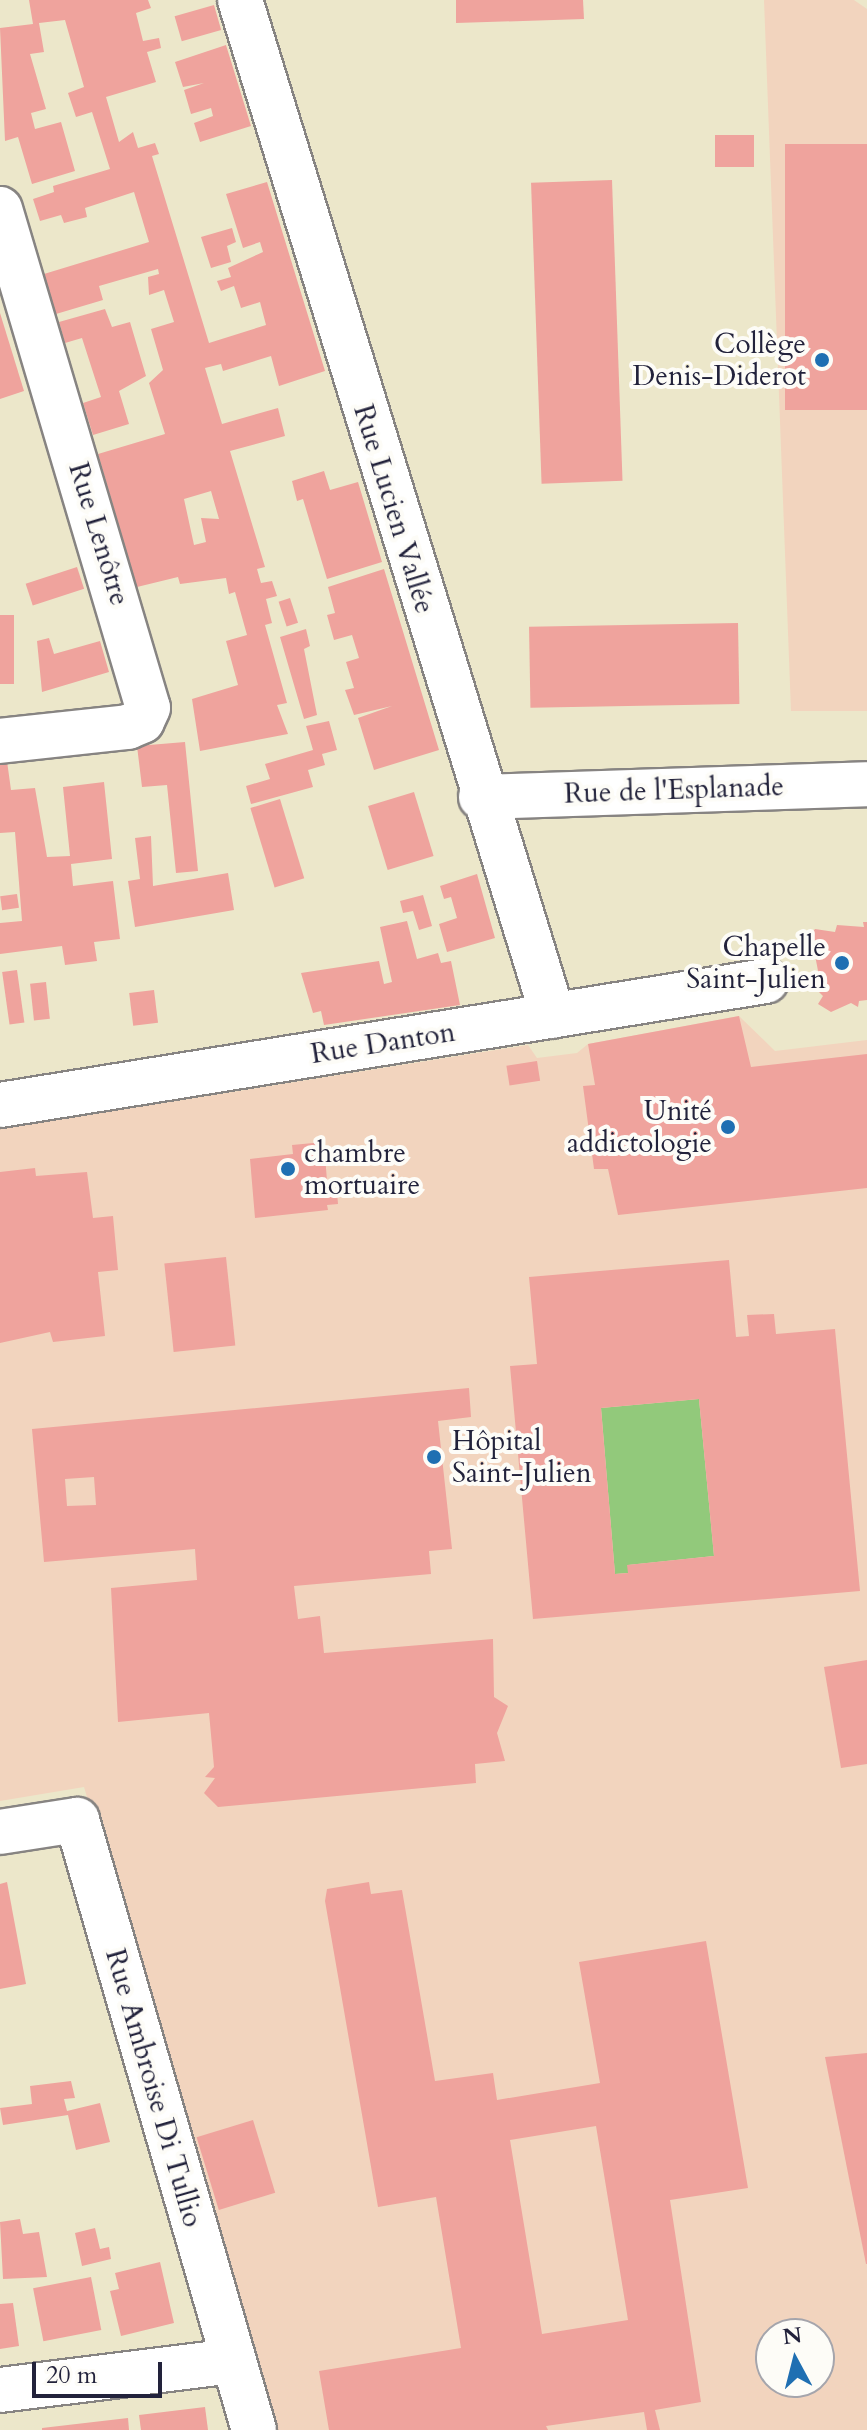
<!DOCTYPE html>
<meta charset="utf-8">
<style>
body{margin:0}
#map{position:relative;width:867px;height:2430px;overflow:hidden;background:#ece7ca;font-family:Cardo,serif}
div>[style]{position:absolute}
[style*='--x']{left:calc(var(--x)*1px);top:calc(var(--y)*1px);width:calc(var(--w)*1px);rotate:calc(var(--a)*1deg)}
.built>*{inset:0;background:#f2d4be}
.green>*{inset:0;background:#92c97b}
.building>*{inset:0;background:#efa39d;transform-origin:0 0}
.roads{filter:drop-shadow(2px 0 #878482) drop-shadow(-2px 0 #878482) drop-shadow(0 2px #878482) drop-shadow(0 -2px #878482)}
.minor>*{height:44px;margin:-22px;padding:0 22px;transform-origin:22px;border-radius:22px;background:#fff}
.dots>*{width:22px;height:22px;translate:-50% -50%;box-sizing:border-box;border:4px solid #fdfcf7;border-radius:50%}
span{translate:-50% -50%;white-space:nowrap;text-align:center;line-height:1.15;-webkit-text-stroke:8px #fdfcf7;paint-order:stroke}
.poi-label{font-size:28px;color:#22223b}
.right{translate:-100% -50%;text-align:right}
.left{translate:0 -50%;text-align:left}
.street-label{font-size:28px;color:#22223b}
.north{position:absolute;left:755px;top:2318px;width:80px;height:80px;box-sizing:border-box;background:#fdfcf7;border:2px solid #a5a5ac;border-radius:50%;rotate:353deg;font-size:22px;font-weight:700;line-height:32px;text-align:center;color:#22223b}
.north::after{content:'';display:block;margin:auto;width:28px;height:36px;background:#1f6fb2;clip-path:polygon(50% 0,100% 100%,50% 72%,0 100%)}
.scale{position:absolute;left:32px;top:2362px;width:130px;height:36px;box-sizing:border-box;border:4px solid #22223b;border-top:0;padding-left:10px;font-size:24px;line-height:28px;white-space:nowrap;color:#22223b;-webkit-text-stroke:6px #fdfcf7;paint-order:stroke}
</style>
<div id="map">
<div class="built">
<i style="clip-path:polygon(764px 0,854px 0,867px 9px,867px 711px,791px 711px)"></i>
<i style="clip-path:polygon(evenodd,739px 1016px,775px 1051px,867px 1040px,867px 2430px,276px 2430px,84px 1787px,0 1801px,0 1129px,528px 1045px,537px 1058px,577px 1053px,588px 1044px,739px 1016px,771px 2334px,819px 2334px,819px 2382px,771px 2382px,771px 2334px)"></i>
</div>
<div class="green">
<i style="clip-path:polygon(699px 1399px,714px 1556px,628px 1565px,628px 1573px,615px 1574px,601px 1408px)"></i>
</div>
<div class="building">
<i style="clip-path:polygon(evenodd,29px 0,148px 0,151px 8px,136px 13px,143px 41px,159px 38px,161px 48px,147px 52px,156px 82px,106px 97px,119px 142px,133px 132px,138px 148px,155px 143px,159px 154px,152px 156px,209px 343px,266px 325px,260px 302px,241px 308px,234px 286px,221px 291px,217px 281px,231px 277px,228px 268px,263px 252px,260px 242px,243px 248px,226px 194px,267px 182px,325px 371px,279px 386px,271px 356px,223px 371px,221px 364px,205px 368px,222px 424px,278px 408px,285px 436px,230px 451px,265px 567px,257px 569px,261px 583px,272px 581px,277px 596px,266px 599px,272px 623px,265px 625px,287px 703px,277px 705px,288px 734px,200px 751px,192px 699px,238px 685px,226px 641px,247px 635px,235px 592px,229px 594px,226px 578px,180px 584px,178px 577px,137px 587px,98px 454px,165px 434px,149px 383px,163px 370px,151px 329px,174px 322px,164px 290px,149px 295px,148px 277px,159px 274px,158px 269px,99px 286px,103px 300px,56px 314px,44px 274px,149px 242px,134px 192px,85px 208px,87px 217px,64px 223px,61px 215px,40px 221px,33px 199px,54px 192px,53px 186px,110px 169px,92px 112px,76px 117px,68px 93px,84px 87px,65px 20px,39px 23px,44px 52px,30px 54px,46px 109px,31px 113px,35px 129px,61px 122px,75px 171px,32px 184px,18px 137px,5px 141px,0 28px,33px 24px,29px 0,211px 491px,219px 519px,201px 518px,206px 542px,194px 545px,184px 499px,211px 491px)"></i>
<i style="clip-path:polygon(456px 0,583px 0,584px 19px,456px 23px)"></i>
<i style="left:214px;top:5px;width:26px;height:41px;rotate:74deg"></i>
<i style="clip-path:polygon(226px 45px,251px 126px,200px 142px,194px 123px,213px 116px,211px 108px,191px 114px,184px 90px,204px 83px,183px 87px,175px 62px)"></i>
<i style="left:715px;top:135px;width:39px;height:32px"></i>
<i style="left:867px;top:144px;width:266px;height:82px;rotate:90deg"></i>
<i style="left:612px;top:180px;width:301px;height:81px;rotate:88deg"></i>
<i style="clip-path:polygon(232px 228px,236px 242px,227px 246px,231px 262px,211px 268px,201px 237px)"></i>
<i style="clip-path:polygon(105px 309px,112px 327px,130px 322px,146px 376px,119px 391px,129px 424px,93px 435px,83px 403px,101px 397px,82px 338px,65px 343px,59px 322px)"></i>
<i style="clip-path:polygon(0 313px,24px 391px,0 399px)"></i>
<i style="clip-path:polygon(324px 471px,330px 490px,358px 482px,382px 562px,327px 579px,303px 499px,297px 501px,292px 481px)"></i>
<i style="left:77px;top:567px;width:23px;height:54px;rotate:72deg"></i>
<i style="clip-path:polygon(384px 569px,439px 750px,374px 770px,358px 718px,392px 706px,354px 715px,345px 690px,354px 688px,346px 662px,359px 658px,352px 635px,334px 640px,327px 615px,335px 613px,328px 587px)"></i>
<i style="left:290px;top:598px;width:26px;height:12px;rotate:72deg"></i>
<i style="left:0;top:615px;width:14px;height:69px"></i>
<i style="left:738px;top:623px;width:81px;height:209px;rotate:89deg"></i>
<i style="clip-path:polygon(306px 629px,310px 646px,304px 649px,317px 715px,304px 719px,280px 637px)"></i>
<i style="clip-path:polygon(49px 638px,54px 654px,100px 641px,109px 672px,42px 692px,37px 641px)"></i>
<i style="clip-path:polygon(329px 721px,337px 750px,322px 754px,325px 765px,308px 770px,313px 787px,251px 804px,246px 786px,270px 779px,265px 764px,313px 750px,306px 726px)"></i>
<i style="clip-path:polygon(185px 742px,198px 871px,176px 873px,167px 785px,142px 787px,137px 746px)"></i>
<i style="clip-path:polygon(7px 761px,11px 790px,35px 788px,47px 857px,70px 856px,63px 787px,104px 782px,112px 859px,71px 864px,73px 886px,113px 881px,120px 939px,94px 942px,97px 961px,65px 965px,62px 946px,0 954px,0 923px,22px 921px,15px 832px,0 833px,0 762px)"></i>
<i style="left:414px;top:792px;width:67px;height:48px;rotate:73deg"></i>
<i style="left:280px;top:799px;width:83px;height:31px;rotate:73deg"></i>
<i style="clip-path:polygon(151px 836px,153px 886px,228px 873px,234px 910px,135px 927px,128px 881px,140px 879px,135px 838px)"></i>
<i style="clip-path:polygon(477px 874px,495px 938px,447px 952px,439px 924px,457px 918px,451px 897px,444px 899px,440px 886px)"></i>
<i style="left:17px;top:894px;width:14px;height:17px;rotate:82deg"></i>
<i style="clip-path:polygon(423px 895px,432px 926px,419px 930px,413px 911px,403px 913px,400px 901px)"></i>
<i style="clip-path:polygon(407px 921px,417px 959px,438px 953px,441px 963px,451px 961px,460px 1005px,324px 1025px,321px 1011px,313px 1013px,301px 973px,379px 961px,384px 984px,392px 982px,380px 927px)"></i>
<i style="clip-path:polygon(863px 922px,867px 922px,867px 1000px,859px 1001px,858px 1007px,851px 1003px,831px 1012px,818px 1004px,823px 996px,812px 985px,819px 976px,814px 950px,805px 943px,815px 929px,835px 932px,837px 925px,864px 927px)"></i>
<i style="left:17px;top:970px;width:53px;height:15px;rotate:82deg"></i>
<i style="left:46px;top:982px;width:37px;height:16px;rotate:84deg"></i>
<i style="left:154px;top:990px;width:33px;height:25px;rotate:83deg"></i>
<i style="clip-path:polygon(739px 1016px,751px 1067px,867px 1054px,867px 1188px,618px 1215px,608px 1169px,594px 1169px,583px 1086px,595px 1085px,588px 1044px)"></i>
<i style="left:537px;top:1061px;width:20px;height:31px;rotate:81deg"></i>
<i style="clip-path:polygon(324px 1142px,327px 1181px,336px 1180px,338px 1204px,327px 1205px,328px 1210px,255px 1218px,250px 1159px,293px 1154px,292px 1145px)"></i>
<i style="clip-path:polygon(35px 1168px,36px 1176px,87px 1172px,93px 1218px,113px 1216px,118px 1270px,98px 1272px,105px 1336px,53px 1342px,50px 1332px,0 1343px,0 1172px)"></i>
<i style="left:226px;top:1257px;width:89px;height:62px;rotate:84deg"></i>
<i style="clip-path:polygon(evenodd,729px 1260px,736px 1337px,749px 1336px,747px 1315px,774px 1314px,776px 1334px,835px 1329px,860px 1591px,533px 1619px,510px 1366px,537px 1364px,529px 1277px,729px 1260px,699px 1399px,714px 1556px,627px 1565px,628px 1573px,615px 1574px,601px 1408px,699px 1399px)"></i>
<i style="clip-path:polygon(evenodd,469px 1388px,471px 1417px,438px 1421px,452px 1549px,429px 1551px,431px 1574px,294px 1586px,298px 1619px,320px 1616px,324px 1653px,493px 1639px,494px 1697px,508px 1706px,497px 1733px,505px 1761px,475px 1764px,476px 1783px,218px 1807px,204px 1793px,215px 1778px,205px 1777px,214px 1767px,209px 1713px,118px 1722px,111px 1588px,197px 1580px,195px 1549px,44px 1562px,32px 1429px,469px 1388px,94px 1477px,96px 1505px,67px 1506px,65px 1479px,94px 1477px)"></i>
<i style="clip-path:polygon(867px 1660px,867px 1764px,841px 1768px,824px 1667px)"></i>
<i style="clip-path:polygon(7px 1882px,26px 1984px,0 1989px,0 1884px)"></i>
<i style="clip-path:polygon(evenodd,369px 1882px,371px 1894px,402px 1890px,435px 2081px,493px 2073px,497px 2100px,600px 2083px,579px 1962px,706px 1941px,748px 2188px,670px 2200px,701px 2402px,655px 2410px,660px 2430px,647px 2430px,644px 2412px,546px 2426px,548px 2430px,329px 2430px,319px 2371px,461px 2348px,436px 2197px,378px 2207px,325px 1901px,327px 1889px,369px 1882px,596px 2126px,628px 2320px,542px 2334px,510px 2140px,596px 2126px)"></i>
<i style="clip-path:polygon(867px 2053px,867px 2264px,866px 2264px,825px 2057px)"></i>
<i style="clip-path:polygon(71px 2081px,75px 2098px,64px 2099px,67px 2111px,100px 2103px,110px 2142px,76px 2150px,68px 2115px,3px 2125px,0 2108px,32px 2104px,30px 2086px)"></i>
<i style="left:253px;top:2120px;width:76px;height:59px;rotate:73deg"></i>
<i style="clip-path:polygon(20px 2219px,23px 2234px,39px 2232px,47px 2277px,3px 2279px,0 2222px)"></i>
<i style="clip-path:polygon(95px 2228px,100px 2249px,109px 2247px,111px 2259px,82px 2266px,75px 2233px)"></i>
<i style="clip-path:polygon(160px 2262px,174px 2323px,121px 2336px,110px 2291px,119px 2289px,115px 2273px)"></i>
<i style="left:91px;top:2277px;width:54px;height:59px;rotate:79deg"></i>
<i style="clip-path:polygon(13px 2303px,19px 2346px,0 2349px,0 2304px)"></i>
<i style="clip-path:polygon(205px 2407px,208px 2430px,141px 2430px,139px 2415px)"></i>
<i style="clip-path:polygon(128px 2418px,129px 2430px,42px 2430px,42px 2428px)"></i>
</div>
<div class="roads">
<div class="minor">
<i style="--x:240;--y:0;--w:1063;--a:72.88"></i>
<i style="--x:0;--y:209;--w:520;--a:73.48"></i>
<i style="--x:148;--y:708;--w:14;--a:115"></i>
<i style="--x:142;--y:721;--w:15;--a:157"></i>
<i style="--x:128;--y:727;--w:129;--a:173.8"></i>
<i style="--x:481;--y:797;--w:386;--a:-1.9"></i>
<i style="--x:0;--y:1105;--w:776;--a:-9.2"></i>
<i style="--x:0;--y:1832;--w:78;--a:-8.9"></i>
<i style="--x:77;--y:1820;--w:635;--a:73.82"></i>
<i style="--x:0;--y:2390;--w:235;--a:-7.1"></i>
</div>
</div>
<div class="dots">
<i style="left:822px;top:360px;background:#1f6fb2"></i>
<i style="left:842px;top:963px;background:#1f6fb2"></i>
<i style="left:728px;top:1127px;background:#1f6fb2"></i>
<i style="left:288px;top:1169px;background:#1f6fb2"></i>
<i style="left:434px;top:1457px;background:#1f6fb2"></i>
</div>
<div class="poi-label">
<span class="right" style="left:806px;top:360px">Collège<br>Denis-Diderot</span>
<span class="right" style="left:826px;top:963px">Chapelle<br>Saint-Julien</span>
<span class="right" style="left:712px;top:1127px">Unité<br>addictologie</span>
<span class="left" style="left:304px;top:1169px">chambre<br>mortuaire</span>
<span class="left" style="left:452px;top:1457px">Hôpital<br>Saint-Julien</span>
</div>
<div class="street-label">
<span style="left:394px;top:509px;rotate:73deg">Rue Lucien Vallée</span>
<span style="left:99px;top:534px;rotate:73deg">Rue Lenôtre</span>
<span style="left:674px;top:790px;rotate:-2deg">Rue de l'Esplanade</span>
<span style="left:383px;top:1043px;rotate:-9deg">Rue Danton</span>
<span style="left:154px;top:2088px;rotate:74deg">Rue Ambroise Di Tullio</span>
</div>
<div class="north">N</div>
<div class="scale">20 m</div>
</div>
